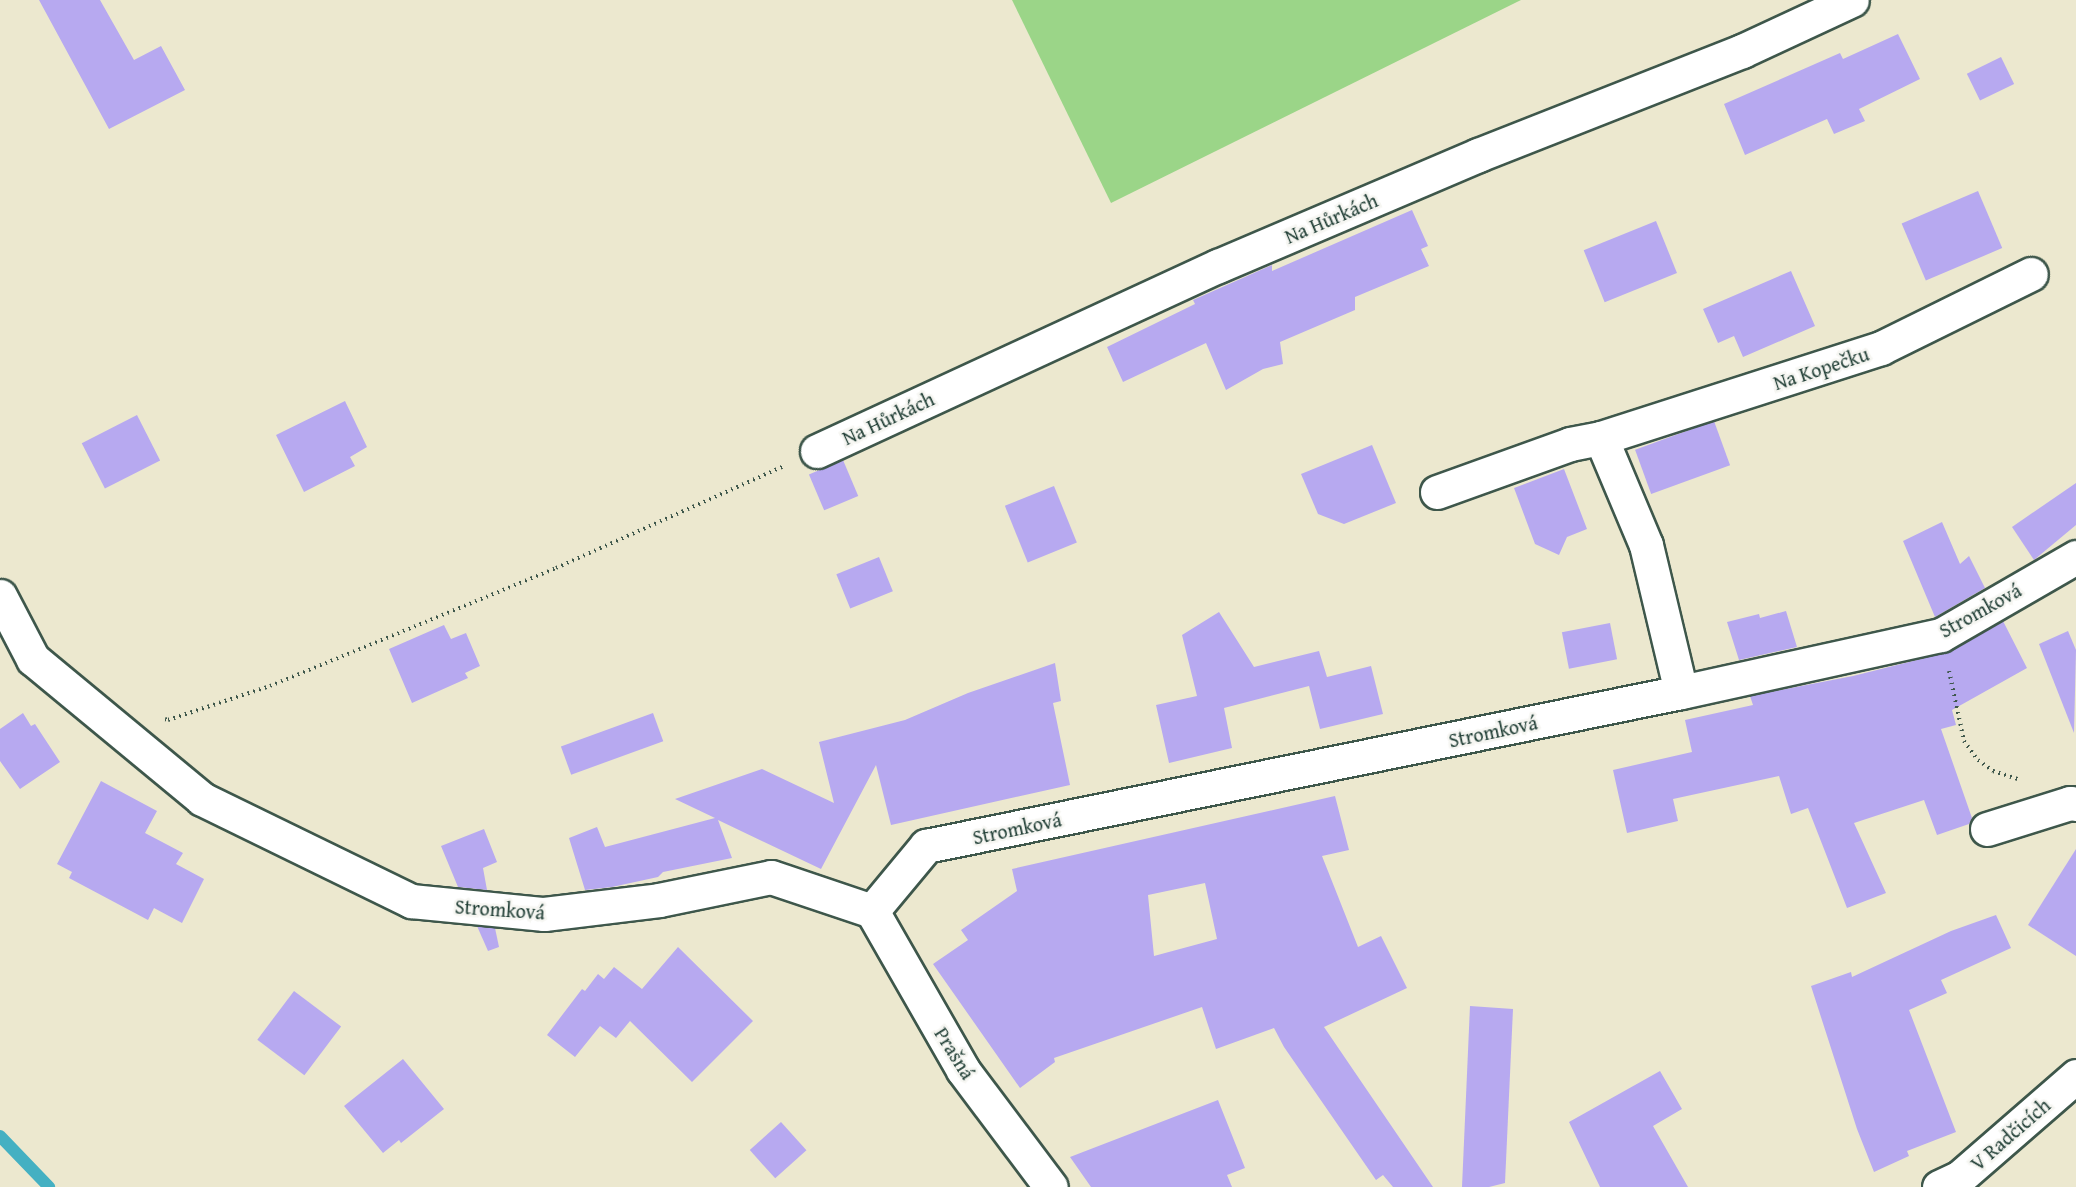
<!DOCTYPE html>
<meta charset="utf-8">
<style>
body{margin:0}
#map{position:relative;width:2076px;height:1187px;overflow:hidden;background:#ece8cf;font-family:"Gentium Book Plus",serif}
div>[style]{position:absolute}
[style*='--x']{left:calc(var(--x)*1px);top:calc(var(--y)*1px);width:calc(var(--w)*1px);rotate:calc(var(--a)*1deg)}
.green>*{inset:0;background:#9bd588}
.stream>*{height:12px;margin:-6px;padding:0 6px;transform-origin:6px;border-radius:6px;background:#44b0c2}
.building>*{inset:0;background:#b7a9f0;transform-origin:0 0}
.path>*{height:4px;margin-top:-2px;transform-origin:0;background:repeating-linear-gradient(90deg,#3e574b 0 1.5px,transparent 0 6px)}
.roads{filter:drop-shadow(2px 0 #3e574b) drop-shadow(-2px 0 #3e574b) drop-shadow(0 2px #3e574b) drop-shadow(0 -2px #3e574b)}
.minor>*{height:33px;margin:-16.5px;padding:0 16.5px;transform-origin:16.5px;border-radius:16.5px;background:#fff}
span{translate:-50% -50%;white-space:nowrap;text-align:center;line-height:1.15;-webkit-text-stroke:5px #f6f6f2;paint-order:stroke}
.street-label{font-size:20px;color:#1f3d34}
</style>
<div id="map">
<div class="green">
<i style="clip-path:polygon(1012px 0,1521px 0,1111px 203px)"></i>
</div>
<div class="stream">
<i style="--x:0;--y:1136;--w:71;--a:46.1"></i>
</div>
<div class="building">
<i style="clip-path:polygon(39px 0,100px 0,134px 60px,161px 46px,185px 90px,109px 129px)"></i>
<i style="clip-path:polygon(1898px 34px,1920px 79px,1859px 109px,1865px 121px,1834px 134px,1827px 119px,1745px 155px,1724px 104px,1840px 53px,1843px 59px)"></i>
<i style="left:2001px;top:57px;width:30px;height:38px;rotate:64deg"></i>
<i style="left:1978px;top:191px;width:62px;height:83px;rotate:67deg"></i>
<i style="clip-path:polygon(1412px 210px,1428px 246px,1421px 249px,1429px 266px,1355px 297px,1355px 310px,1280px 342px,1283px 364px,1263px 369px,1226px 390px,1206px 343px,1123px 382px,1107px 347px,1195px 304px,1193px 300px,1272px 265px,1272px 271px)"></i>
<i style="left:1656px;top:221px;width:56px;height:78px;rotate:68deg"></i>
<i style="clip-path:polygon(1791px 271px,1815px 326px,1743px 357px,1734px 336px,1718px 343px,1703px 309px)"></i>
<i style="clip-path:polygon(345px 401px,367px 447px,350px 457px,355px 466px,304px 492px,276px 435px)"></i>
<i style="left:137px;top:415px;width:51px;height:62px;rotate:63deg"></i>
<i style="left:1714px;top:421px;width:47px;height:84px;rotate:70deg"></i>
<i style="clip-path:polygon(1372px 445px,1396px 503px,1344px 524px,1318px 514px,1301px 474px)"></i>
<i style="left:843px;top:460px;width:39px;height:37px;rotate:67deg"></i>
<i style="clip-path:polygon(1564px 469px,1587px 529px,1567px 537px,1559px 555px,1535px 544px,1514px 488px)"></i>
<i style="clip-path:polygon(2076px 483px,2076px 525px,2034px 560px,2012px 527px)"></i>
<i style="left:1054px;top:486px;width:61px;height:53px;rotate:68deg"></i>
<i style="clip-path:polygon(1942px 522px,1960px 564px,1969px 556px,1985px 588px,1935px 617px,1903px 541px)"></i>
<i style="left:879px;top:557px;width:37px;height:46px;rotate:68deg"></i>
<i style="clip-path:polygon(1786px 611px,1797px 647px,1739px 660px,1727px 622px,1759px 614px,1760px 618px)"></i>
<i style="clip-path:polygon(1219px 612px,1254px 667px,1319px 651px,1327px 677px,1371px 666px,1383px 714px,1320px 729px,1309px 686px,1224px 708px,1232px 748px,1169px 763px,1156px 705px,1197px 696px,1182px 635px)"></i>
<i style="clip-path:polygon(2003px 621px,2027px 668px,1952px 710px,1956px 725px,1941px 729px,1972px 818px,1969px 824px,1937px 835px,1924px 800px,1854px 823px,1886px 893px,1847px 908px,1808px 808px,1791px 814px,1779px 776px,1673px 799px,1678px 821px,1627px 833px,1613px 770px,1692px 752px,1685px 720px,1753px 705px,1750px 696px,1853px 676px,1945px 653px)"></i>
<i style="left:1610px;top:623px;width:37px;height:49px;rotate:79deg"></i>
<i style="clip-path:polygon(444px 625px,451px 639px,466px 633px,480px 666px,465px 673px,468px 678px,412px 703px,389px 649px)"></i>
<i style="clip-path:polygon(2068px 631px,2076px 650px,2074px 733px,2039px 644px)"></i>
<i style="clip-path:polygon(1055px 663px,1061px 701px,1053px 703px,1070px 785px,891px 825px,876px 765px,821px 869px,718px 820px,732px 858px,663px 872px,658px 877px,612px 887px,585px 890px,569px 838px,597px 827px,605px 847px,715px 818px,675px 799px,762px 769px,834px 803px,819px 742px,905px 720px,968px 693px)"></i>
<i style="clip-path:polygon(23px 713px,31px 726px,35px 724px,60px 762px,20px 789px,0 761px,0 729px)"></i>
<i style="left:653px;top:713px;width:30px;height:98px;rotate:70deg"></i>
<i style="clip-path:polygon(101px 781px,157px 811px,145px 833px,183px 853px,176px 864px,204px 879px,182px 923px,154px 908px,148px 920px,69px 878px,72px 872px,57px 864px)"></i>
<i style="clip-path:polygon(evenodd,1335px 796px,1349px 850px,1322px 856px,1358px 947px,1381px 936px,1407px 988px,1324px 1027px,1433px 1187px,1393px 1187px,1383px 1175px,1376px 1180px,1284px 1047px,1274px 1028px,1216px 1049px,1202px 1007px,1054px 1058px,1055px 1062px,1020px 1088px,933px 964px,968px 940px,961px 930px,1017px 891px,1012px 869px,1335px 796px,1205px 883px,1217px 939px,1154px 956px,1148px 895px,1205px 883px)"></i>
<i style="clip-path:polygon(484px 829px,497px 862px,483px 868px,487px 890px,458px 887px,441px 846px)"></i>
<i style="clip-path:polygon(2076px 849px,2076px 956px,2028px 925px)"></i>
<i style="clip-path:polygon(1996px 915px,2011px 948px,1941px 980px,1947px 993px,1909px 1010px,1956px 1132px,1907px 1151px,1909px 1156px,1874px 1172px,1857px 1129px,1811px 986px,1851px 972px,1852px 977px,1951px 931px)"></i>
<i style="clip-path:polygon(477px 926px,495px 928px,499px 947px,488px 951px)"></i>
<i style="clip-path:polygon(678px 947px,753px 1021px,692px 1082px,630px 1021px,616px 1038px,600px 1026px,575px 1057px,547px 1035px,582px 989px,585px 991px,598px 974px,604px 979px,614px 967px,642px 989px)"></i>
<i style="left:294px;top:991px;width:59px;height:61px;rotate:37deg"></i>
<i style="clip-path:polygon(1470px 1006px,1513px 1009px,1505px 1183px,1489px 1187px,1462px 1187px)"></i>
<i style="clip-path:polygon(403px 1059px,444px 1109px,401px 1143px,399px 1140px,383px 1153px,344px 1106px)"></i>
<i style="clip-path:polygon(1660px 1071px,1682px 1109px,1653px 1126px,1688px 1187px,1600px 1187px,1569px 1122px)"></i>
<i style="clip-path:polygon(1218px 1100px,1245px 1168px,1227px 1175px,1232px 1187px,1091px 1187px,1070px 1157px)"></i>
<i style="left:781px;top:1122px;width:38px;height:42px;rotate:48deg"></i>
</div>
<div class="path">
<i style="--x:1949;--y:671;--w:72;--a:77.9"></i>
<i style="--x:1964;--y:741;--w:24;--a:54"></i>
<i style="--x:1978;--y:760;--w:19;--a:36"></i>
<i style="--x:1993;--y:771;--w:28;--a:18"></i>
<i style="--x:165;--y:719;--w:3;--a:18"></i>
<i style="--x:168;--y:720;--w:108;--a:-18.4"></i>
<i style="--x:270;--y:686;--w:309;--a:-22.4"></i>
<i style="--x:556;--y:568;--w:250;--a:-24.1"></i>
</div>
<div class="roads">
<div class="minor">
<i style="--x:1601;--y:438;--w:116;--a:67.2"></i>
<i style="--x:1646;--y:545;--w:151;--a:76.6"></i>
<i style="--x:817;--y:451;--w:442;--a:-24.8"></i>
<i style="--x:1218;--y:266;--w:283;--a:-23.1"></i>
<i style="--x:1478;--y:155;--w:284;--a:-21.5"></i>
<i style="--x:1742;--y:51;--w:121;--a:-24.9"></i>
<i style="--x:1437;--y:492;--w:141;--a:-19.8"></i>
<i style="--x:1570;--y:444;--w:32;--a:-11"></i>
<i style="--x:1601;--y:438;--w:294;--a:-17.8"></i>
<i style="--x:1881;--y:348;--w:167;--a:-26.3"></i>
<i style="--x:0;--y:596;--w:71;--a:62.4"></i>
<i style="--x:33;--y:659;--w:219;--a:39.6"></i>
<i style="--x:202;--y:799;--w:233;--a:26"></i>
<i style="--x:411;--y:901;--w:134;--a:5.6"></i>
<i style="--x:544;--y:914;--w:116;--a:-6.9"></i>
<i style="--x:659;--y:900;--w:114;--a:-11.6"></i>
<i style="--x:771;--y:877;--w:107;--a:18.6"></i>
<i style="--x:872;--y:911;--w:85;--a:-50.3"></i>
<i style="--x:926;--y:846;--w:771;--a:-11.53"></i>
<i style="--x:1681;--y:692;--w:266;--a:-12.4"></i>
<i style="--x:1941;--y:635;--w:156;--a:-30"></i>
<i style="--x:1987;--y:829;--w:87;--a:-17.4"></i>
<i style="--x:2070;--y:803;--w:6;--a:9"></i>
<i style="--x:872;--y:911;--w:183;--a:60.2"></i>
<i style="--x:963;--y:1070;--w:146;--a:53.1"></i>
<i style="--x:1939;--y:1187;--w:23;--a:-25"></i>
<i style="--x:1960;--y:1177;--w:154;--a:-41"></i>
</div>
</div>
<div class="street-label">
<span style="left:1331px;top:218px;rotate:-23deg">Na Hůrkách</span>
<span style="left:1821px;top:368px;rotate:-18deg">Na Kopečku</span>
<span style="left:888px;top:418px;rotate:-25deg">Na Hůrkách</span>
<span style="left:1980px;top:610px;rotate:-29deg">Stromková</span>
<span style="left:1493px;top:731px;rotate:-12deg">Stromková</span>
<span style="left:1017px;top:828px;rotate:-12deg">Stromková</span>
<span style="left:500px;top:909px;rotate:4deg">Stromková</span>
<span style="left:955px;top:1053px;rotate:58deg">Prašná</span>
<span style="left:2010px;top:1134px;rotate:-41deg">V Radčicích</span>
</div>
</div>
